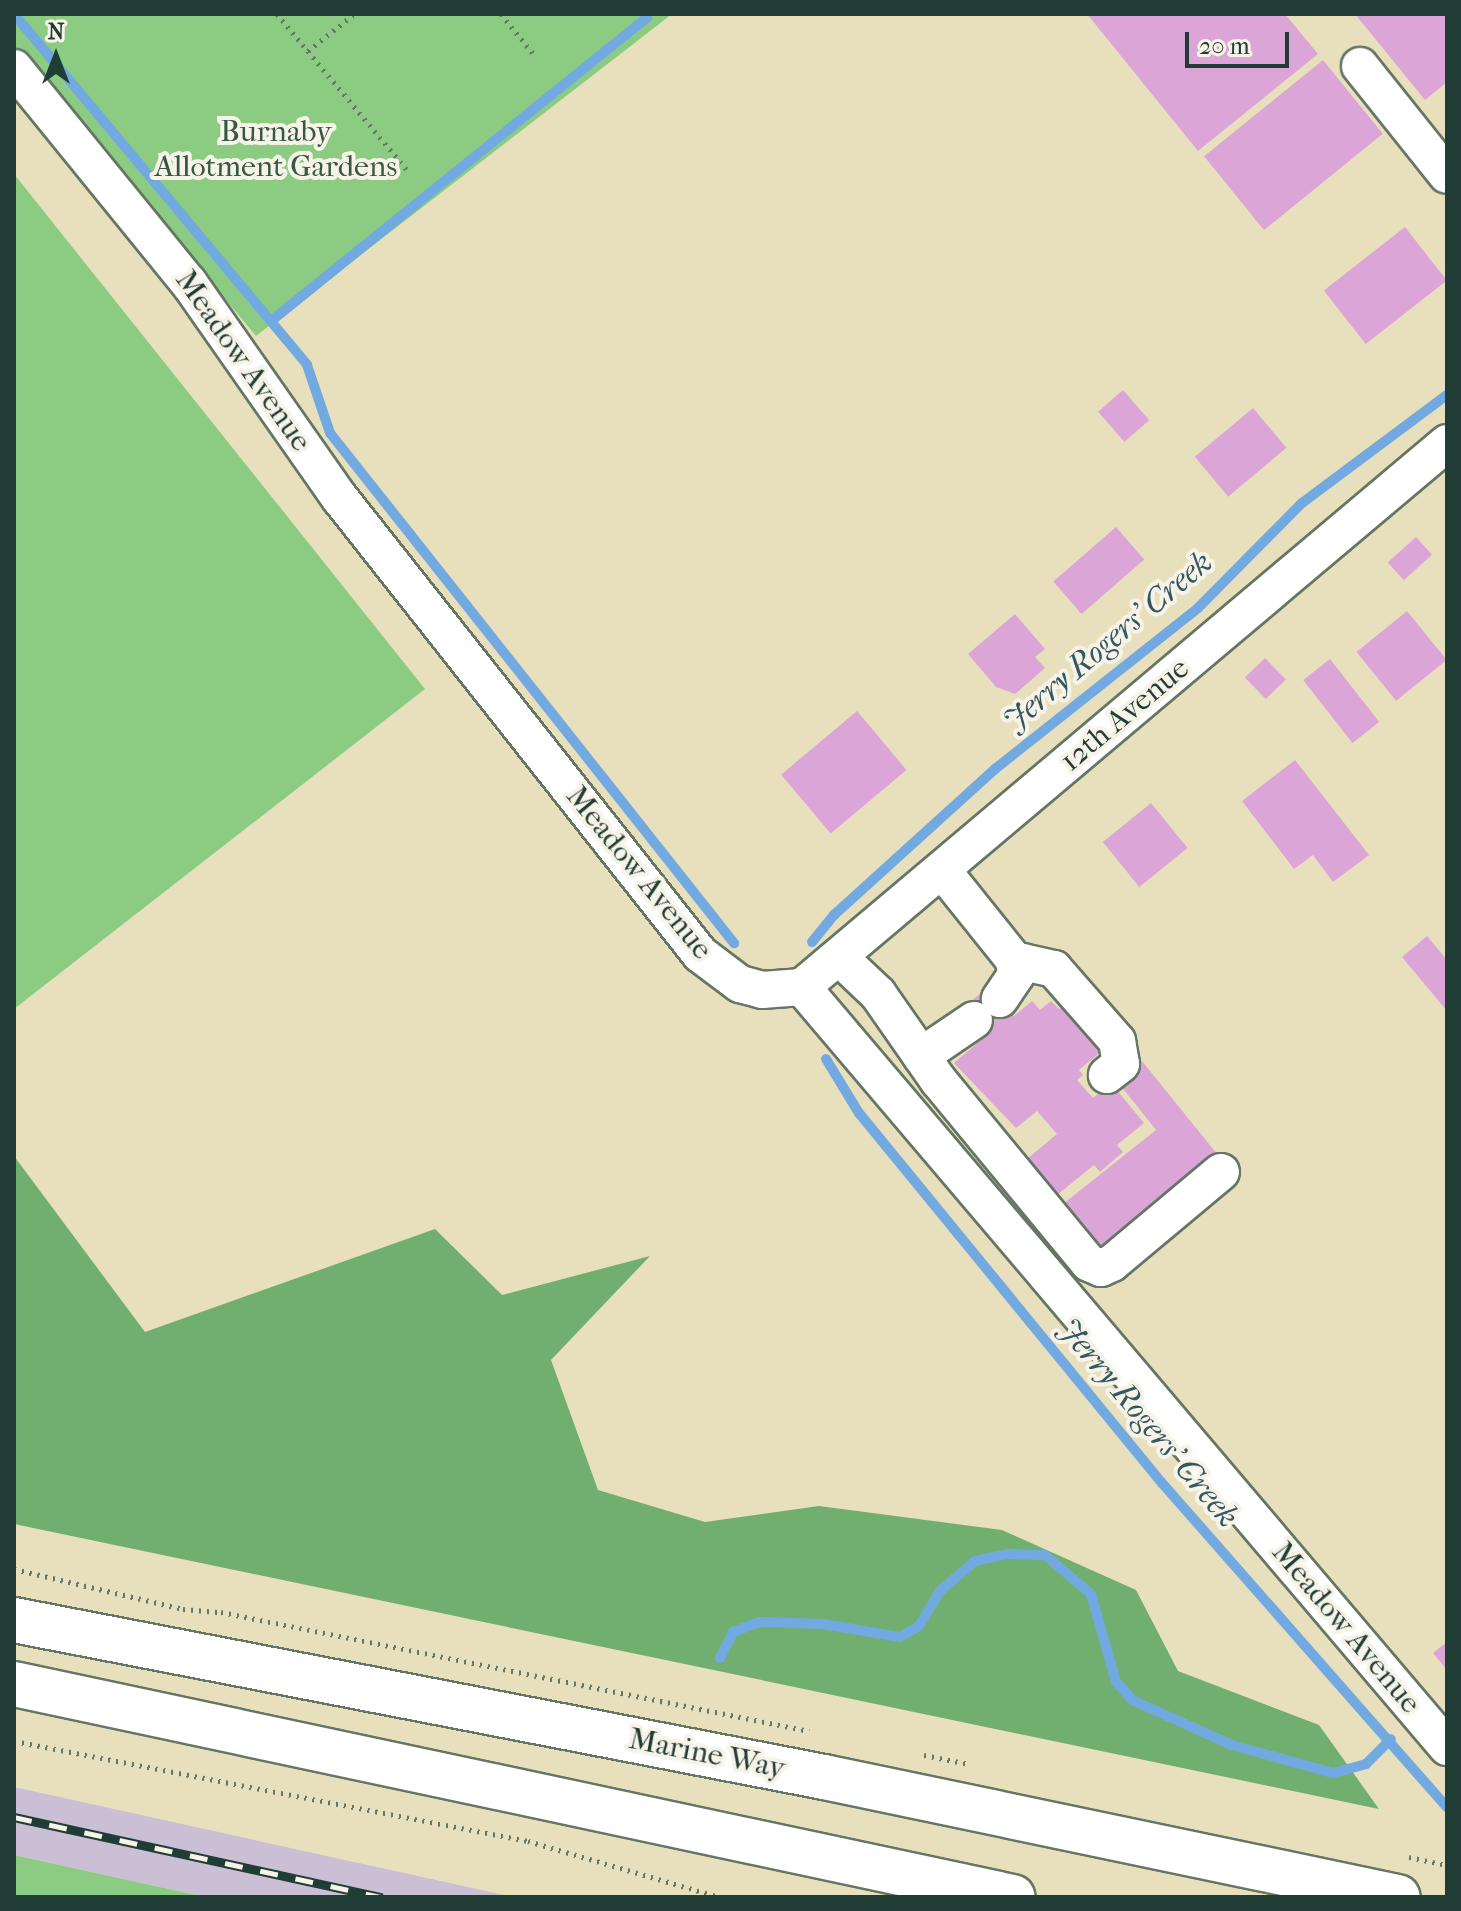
<!DOCTYPE html>
<style>
body{margin:0}
#map{position:relative;width:1461px;height:1911px;overflow:hidden;background:#e8e0bc;font-family:"IM FELL French Canon",serif}
div>[style]{position:absolute}
[style*='--x']{left:calc(var(--x)*1px);top:calc(var(--y)*1px);width:calc(var(--w)*1px);rotate:calc(var(--a)*1deg)}
.industrial>*{inset:0;background:#cbbfd5}
.green>*{inset:0;background:#8ccb82}
.forest>*{inset:0;background:#71af70}
.stream>*{height:10px;margin:-5px;padding:0 5px;transform-origin:5px;border-radius:5px;background:#73a9e1}
.building>*{inset:0;background:#dca5d8;transform-origin:0 0}
.path>*{height:5px;margin-top:-2.5px;transform-origin:0;background:repeating-linear-gradient(90deg,#657664 0 2px,transparent 0 8px)}
.roads{filter:drop-shadow(2px 0 #657664) drop-shadow(-2px 0 #657664) drop-shadow(0 2px #657664) drop-shadow(0 -2px #657664)}
.minor>*{height:36px;margin:-18px;padding:0 18px;transform-origin:18px;border-radius:18px;background:#fff}
.major>*{height:44px;margin:-22px;padding:0 22px;transform-origin:22px;border-radius:22px;background:#fff}
.rail>*{height:9px;margin-top:-4.5px;transform-origin:0;background:repeating-linear-gradient(90deg,#f7f3e8 0 18px,#1f3d34 0 36px);box-sizing:border-box;border-block:2px solid #1f3d34}
span{translate:-50% -50%;white-space:nowrap;text-align:center;line-height:1.15;-webkit-text-stroke:8px #f7f3e8;paint-order:stroke}
.park-label{font-size:30px;color:#355944}
.street-label{font-size:30px;color:#1f3d34}
.water-label{font-size:32px;color:#34585f;font-style:italic}
.frame{position:absolute;inset:0;border:16px solid #1f3d34;pointer-events:none}
.north{position:absolute;left:16px;top:16px;width:80px;height:80px;-webkit-text-stroke:6px #f7f3e8;paint-order:stroke;rotate:0deg;font-size:22px;font-weight:700;line-height:32px;text-align:center;color:#1f3d34}
.north::after{content:'';display:block;margin:auto;width:28px;height:36px;background:#1f3d34;clip-path:polygon(50% 0,100% 100%,50% 72%,0 100%)}
.scale{position:absolute;left:1185px;top:32px;width:104px;height:36px;box-sizing:border-box;border:4px solid #1f3d34;border-top:0;padding-left:10px;font-size:24px;line-height:28px;white-space:nowrap;color:#1f3d34;-webkit-text-stroke:6px #f7f3e8;paint-order:stroke}
</style>
<div id="map">
<div class="industrial">
<i style="clip-path:polygon(14px 1787px,513px 1897px,205px 1897px,14px 1855px)"></i>
</div>
<div class="green">
<i style="clip-path:polygon(14px 14px,672px 14px,256px 336px,14px 46px)"></i>
<i style="clip-path:polygon(14px 174px,425px 689px,14px 1009px)"></i>
<i style="clip-path:polygon(14px 1855px,205px 1897px,14px 1897px)"></i>
</div>
<div class="forest">
<i style="clip-path:polygon(14px 1156px,145px 1332px,435px 1229px,502px 1295px,650px 1256px,551px 1360px,598px 1490px,705px 1522px,819px 1506px,1002px 1530px,1136px 1590px,1178px 1671px,1319px 1725px,1379px 1809px,14px 1524px)"></i>
</div>
<div class="stream">
<i style="--x:14;--y:14;--w:457;--a:50.1"></i>
<i style="--x:307;--y:365;--w:72;--a:71.3"></i>
<i style="--x:330;--y:433;--w:651;--a:51.62"></i>
<i style="--x:271;--y:321;--w:483;--a:-38.9"></i>
<i style="--x:647;--y:18;--w:5;--a:-127"></i>
<i style="--x:812;--y:942;--w:35;--a:-51"></i>
<i style="--x:834;--y:915;--w:217;--a:-42.2"></i>
<i style="--x:995;--y:769;--w:259;--a:-38.4"></i>
<i style="--x:1198;--y:608;--w:148;--a:-45.3"></i>
<i style="--x:1302;--y:503;--w:181;--a:-36.7"></i>
<i style="--x:826;--y:1059;--w:63;--a:58.6"></i>
<i style="--x:859;--y:1113;--w:478;--a:50.7"></i>
<i style="--x:1162;--y:1483;--w:432;--a:48.7"></i>
<i style="--x:720;--y:1658;--w:29;--a:-63"></i>
<i style="--x:733;--y:1632;--w:28;--a:-21"></i>
<i style="--x:759;--y:1622;--w:64;--a:1.8"></i>
<i style="--x:823;--y:1624;--w:78;--a:9.6"></i>
<i style="--x:900;--y:1637;--w:22;--a:-30"></i>
<i style="--x:919;--y:1626;--w:41;--a:-59"></i>
<i style="--x:940;--y:1591;--w:46;--a:-40.6"></i>
<i style="--x:975;--y:1561;--w:35;--a:-12"></i>
<i style="--x:1009;--y:1554;--w:36;--a:2"></i>
<i style="--x:1045;--y:1555;--w:60;--a:40.3"></i>
<i style="--x:1091;--y:1594;--w:91;--a:74.1"></i>
<i style="--x:1116;--y:1682;--w:26;--a:47"></i>
<i style="--x:1134;--y:1701;--w:107;--a:24.2"></i>
<i style="--x:1232;--y:1745;--w:105;--a:15.5"></i>
<i style="--x:1333;--y:1773;--w:34;--a:-15"></i>
<i style="--x:1366;--y:1764;--w:35;--a:-45"></i>
</div>
<div class="building">
<i style="clip-path:polygon(1087px 14px,1285px 14px,1318px 54px,1198px 151px)"></i>
<i style="clip-path:polygon(1355px 14px,1447px 14px,1447px 82px,1425px 100px)"></i>
<i style="left:1323px;top:60px;width:95px;height:153px;rotate:51deg"></i>
<i style="left:1405px;top:227px;width:68px;height:103px;rotate:52deg"></i>
<i style="left:1123px;top:390px;width:40px;height:33px;rotate:49deg"></i>
<i style="left:1253px;top:408px;width:52px;height:76px;rotate:50deg"></i>
<i style="left:1116px;top:527px;width:43px;height:83px;rotate:49deg"></i>
<i style="left:1416px;top:537px;width:24px;height:38px;rotate:48deg"></i>
<i style="left:1407px;top:611px;width:63px;height:65px;rotate:51deg"></i>
<i style="clip-path:polygon(1015px 614px,1045px 649px,1035px 657px,1045px 668px,1015px 694px,996px 687px,968px 654px)"></i>
<i style="left:1265px;top:658px;width:30px;height:28px;rotate:46deg"></i>
<i style="left:1330px;top:659px;width:80px;height:34px;rotate:52deg"></i>
<i style="left:857px;top:711px;width:77px;height:99px;rotate:50deg"></i>
<i style="clip-path:polygon(1295px 760px,1369px 855px,1333px 882px,1313px 855px,1294px 869px,1242px 801px)"></i>
<i style="left:1151px;top:803px;width:58px;height:62px;rotate:51deg"></i>
<i style="clip-path:polygon(1427px 936px,1447px 960px,1447px 1011px,1402px 957px)"></i>
<i style="clip-path:polygon(989px 986px,1014px 1016px,1032px 1001px,1040px 1010px,1051px 1001px,1059px 1009px,1069px 1001px,1108px 1046px,1079px 1070px,1083px 1075px,1077px 1080px,1093px 1098px,1111px 1083px,1144px 1123px,1117px 1145px,1123px 1152px,1100px 1172px,1094px 1165px,1051px 1200px,1021px 1164px,1057px 1134px,1037px 1111px,1016px 1128px,954px 1063px,987px 1035px,963px 1008px)"></i>
<i style="clip-path:polygon(1142px 1061px,1217px 1154px,1093px 1252px,1058px 1208px,1156px 1130px,1117px 1081px)"></i>
<i style="clip-path:polygon(1447px 1642px,1447px 1670px,1433px 1653px)"></i>
</div>
<div class="path">
<i style="--x:277;--y:14;--w:202;--a:50.2"></i>
<i style="--x:501;--y:14;--w:55;--a:50.9"></i>
<i style="--x:308;--y:51;--w:59;--a:-38.8"></i>
<i style="--x:14;--y:1569;--w:174;--a:13.3"></i>
<i style="--x:183;--y:1609;--w:38;--a:5"></i>
<i style="--x:221;--y:1612;--w:600;--a:11.44"></i>
<i style="--x:14;--y:1741;--w:524;--a:11.01"></i>
<i style="--x:528;--y:1841;--w:199;--a:16.3"></i>
<i style="--x:924;--y:1755;--w:46;--a:11.3"></i>
<i style="--x:1409;--y:1857;--w:39;--a:12"></i>
</div>
<div class="roads">
<div class="minor">
<i style="--x:1360;--y:66;--w:139;--a:51.4"></i>
<i style="--x:14;--y:68;--w:277;--a:50.9"></i>
<i style="--x:189;--y:283;--w:261;--a:55"></i>
<i style="--x:339;--y:497;--w:582;--a:51.69"></i>
<i style="--x:700;--y:954;--w:50;--a:36.9"></i>
<i style="--x:740;--y:984;--w:23;--a:15"></i>
<i style="--x:762;--y:990;--w:40;--a:-4.3"></i>
<i style="--x:802;--y:987;--w:844;--a:-40.14"></i>
<i style="--x:942;--y:870;--w:115;--a:51.3"></i>
<i style="--x:1014;--y:960;--w:15;--a:82"></i>
<i style="--x:1016;--y:975;--w:29;--a:124"></i>
<i style="--x:839;--y:957;--w:54;--a:43.5"></i>
<i style="--x:878;--y:994;--w:105;--a:55.1"></i>
<i style="--x:938;--y:1080;--w:237;--a:50.5"></i>
<i style="--x:1089;--y:1263;--w:13;--a:23"></i>
<i style="--x:1101;--y:1268;--w:12;--a:-24"></i>
<i style="--x:1112;--y:1263;--w:142;--a:-39.9"></i>
<i style="--x:1014;--y:960;--w:41;--a:12.7"></i>
<i style="--x:1054;--y:969;--w:96;--a:48.8"></i>
<i style="--x:1117;--y:1041;--w:23;--a:80"></i>
<i style="--x:1121;--y:1064;--w:18;--a:142"></i>
<i style="--x:802;--y:987;--w:997;--a:49.68"></i>
<i style="--x:921;--y:1056;--w:64;--a:-34.2"></i>
</div>
<div class="major">
<i style="--x:14;--y:1620;--w:825;--a:10.97"></i>
<i style="--x:824;--y:1777;--w:586;--a:11.81"></i>
<i style="--x:14;--y:1684;--w:1021;--a:12.04"></i>
</div>
</div>
<div class="rail">
<i style="--x:14;--y:1817;--w:377;--a:12.3"></i>
</div>
<div class="park-label">
<span style="left:276px;top:149px">Burnaby<br>Allotment Gardens</span>
</div>
<div class="street-label">
<span style="left:243px;top:361px;rotate:55deg">Meadow Avenue</span>
<span style="left:1125px;top:715px;rotate:-40deg">12th Avenue</span>
<span style="left:639px;top:873px;rotate:51deg">Meadow Avenue</span>
<span style="left:1346px;top:1628px;rotate:50deg">Meadow Avenue</span>
<span style="left:707px;top:1754px;rotate:11deg">Marine Way</span>
</div>
<div class="water-label">
<span style="left:1108px;top:642px;rotate:-40deg">Jerry Rogers' Creek</span>
<span style="left:1148px;top:1423px;rotate:50deg">Jerry Rogers' Creek</span>
</div>
<div class="frame"></div>
<div class="north">N</div>
<div class="scale">20 m</div>
</div>
